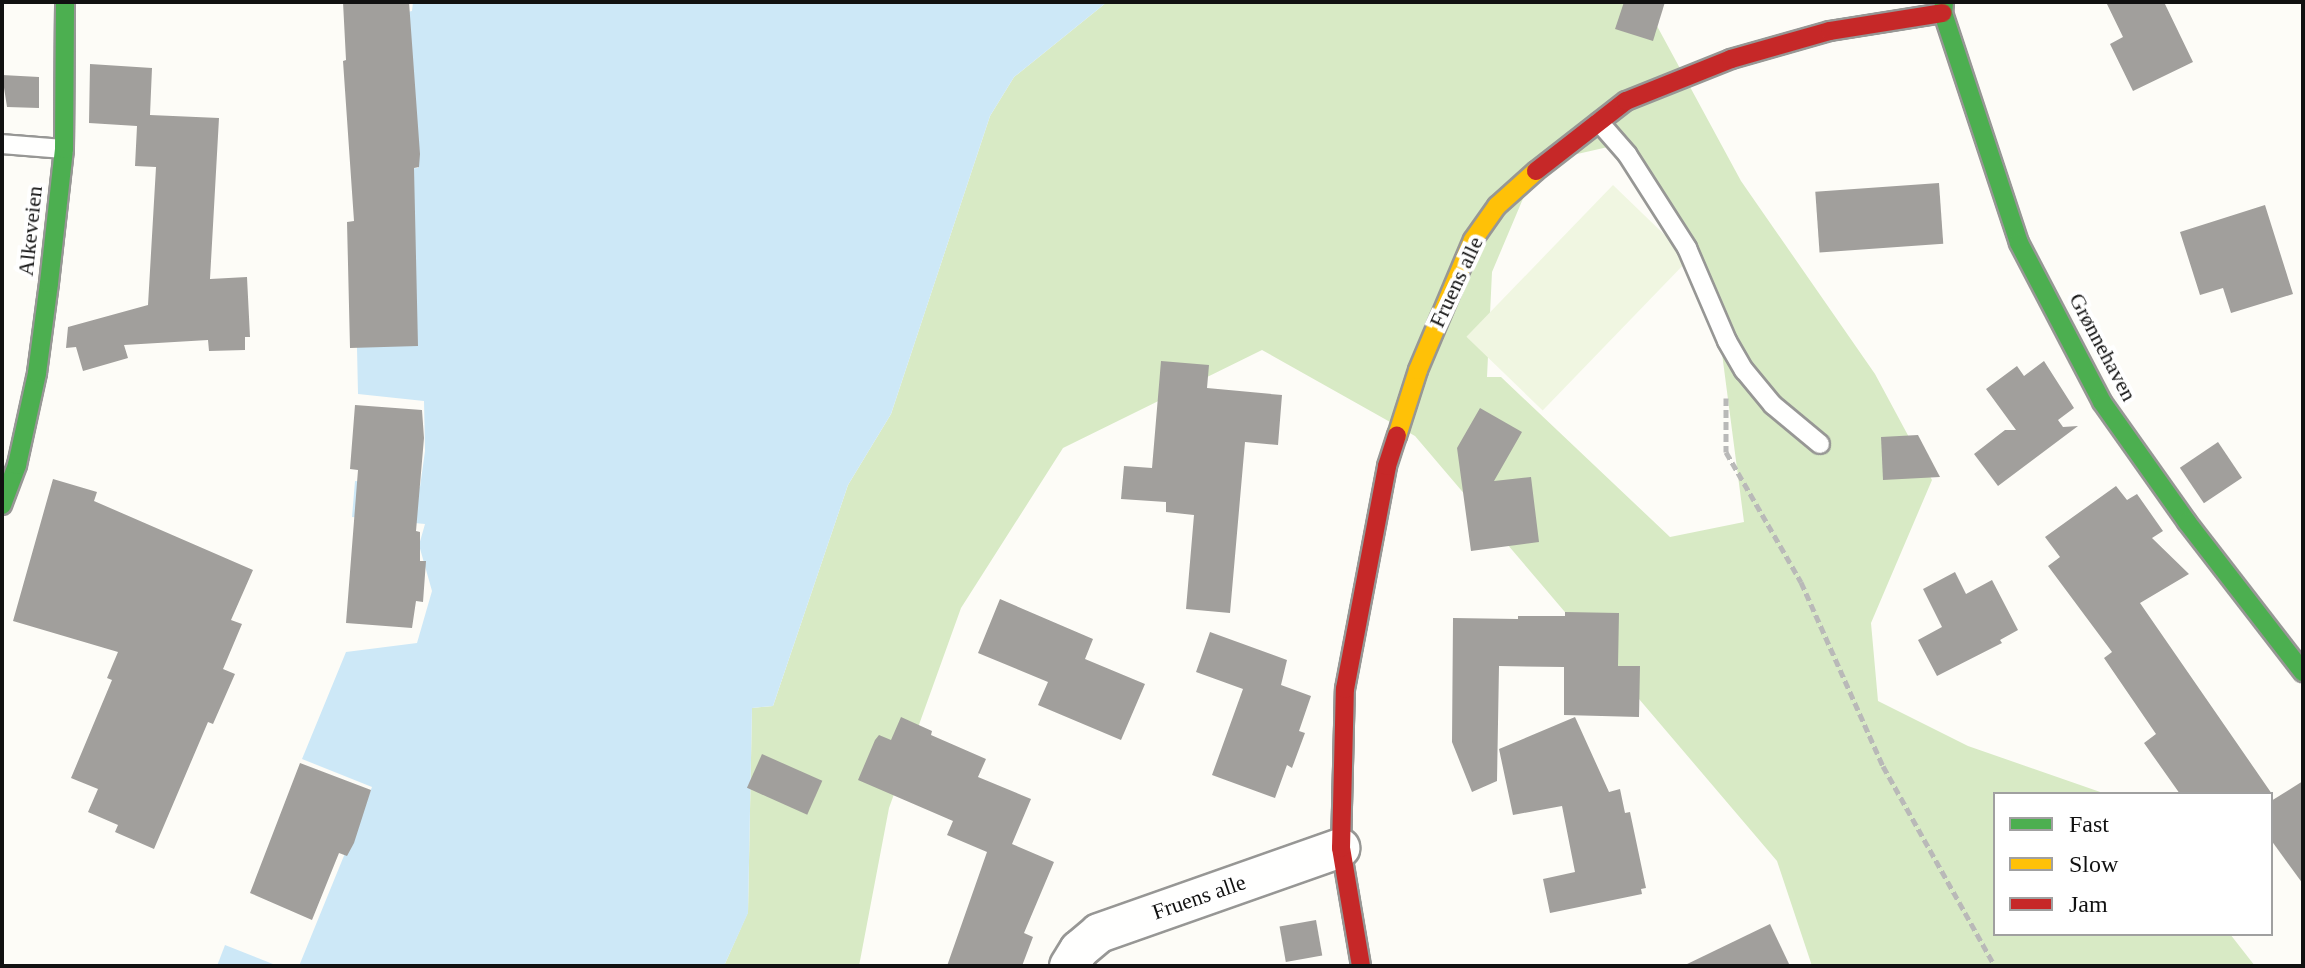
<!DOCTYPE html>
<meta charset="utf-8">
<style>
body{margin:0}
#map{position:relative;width:2305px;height:968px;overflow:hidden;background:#fdfcf7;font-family:"Times New Roman",serif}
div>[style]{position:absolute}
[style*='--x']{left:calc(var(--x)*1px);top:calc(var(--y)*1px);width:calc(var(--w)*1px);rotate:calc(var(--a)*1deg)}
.forest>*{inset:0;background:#d8eac5}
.pitch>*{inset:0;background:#f0f6e1;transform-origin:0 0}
.water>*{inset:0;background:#cde8f7}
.building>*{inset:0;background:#a19f9c;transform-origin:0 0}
.path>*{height:5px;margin-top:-2.5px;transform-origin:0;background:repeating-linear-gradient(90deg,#b9b9b8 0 8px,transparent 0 12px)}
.roads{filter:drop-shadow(2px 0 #979795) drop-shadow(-2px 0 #979795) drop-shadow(0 2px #979795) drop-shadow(0 -2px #979795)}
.lane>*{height:18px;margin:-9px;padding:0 9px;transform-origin:9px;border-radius:9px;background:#fffffe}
.street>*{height:38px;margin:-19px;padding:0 19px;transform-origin:19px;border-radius:19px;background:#fffffe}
.fast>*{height:18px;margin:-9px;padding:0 9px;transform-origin:9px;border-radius:9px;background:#4caf50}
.slow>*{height:18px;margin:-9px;padding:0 9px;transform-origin:9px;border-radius:9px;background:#ffc107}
.jam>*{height:18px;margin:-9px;padding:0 9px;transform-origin:9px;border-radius:9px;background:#c62828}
span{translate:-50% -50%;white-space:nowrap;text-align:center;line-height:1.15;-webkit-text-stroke:8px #fff;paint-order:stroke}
.street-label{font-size:22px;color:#111}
.frame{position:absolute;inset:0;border:4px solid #111;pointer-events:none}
.legend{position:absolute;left:1993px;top:792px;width:280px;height:144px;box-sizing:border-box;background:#fff;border:2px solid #a0a0a0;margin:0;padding:10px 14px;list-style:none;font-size:24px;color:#111}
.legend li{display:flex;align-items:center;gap:16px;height:40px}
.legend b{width:40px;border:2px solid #a0a0a0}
</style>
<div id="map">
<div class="forest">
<i style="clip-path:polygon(evenodd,1107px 2px,1644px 2px,1741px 181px,1875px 374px,1932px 480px,1871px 623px,1878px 701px,1968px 746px,2106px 794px,1995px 794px,1995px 934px,2230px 934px,2255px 966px,1812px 966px,1777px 861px,1415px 436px,1262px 350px,1063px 448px,961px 608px,889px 808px,859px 966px,724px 966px,748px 912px,752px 708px,773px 706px,848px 485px,891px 414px,990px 116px,1014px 77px,1107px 2px,1621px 144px,1714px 292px,1744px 522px,1670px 537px,1501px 377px,1487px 377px,1492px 272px,1538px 163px,1621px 144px)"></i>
</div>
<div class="pitch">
<i style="left:1613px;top:185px;width:106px;height:211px;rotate:44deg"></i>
</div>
<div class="water">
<i style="clip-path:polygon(413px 2px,1107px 2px,1014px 77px,990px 116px,891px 414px,848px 485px,773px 706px,752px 708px,748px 913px,724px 966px,299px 966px,372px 787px,302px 759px,346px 652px,417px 643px,432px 591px,419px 545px,425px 524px,352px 517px,355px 481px,420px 487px,425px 451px,424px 401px,358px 394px,357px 348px,372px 171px,418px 168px,413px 67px,351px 24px,412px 11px)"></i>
<i style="clip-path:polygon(225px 945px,278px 966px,217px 966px)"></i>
</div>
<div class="building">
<i style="clip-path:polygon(343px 2px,409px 2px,420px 154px,419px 167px,414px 168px,418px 346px,350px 348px,347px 222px,354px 221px,343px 61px,346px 60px)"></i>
<i style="clip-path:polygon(1624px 2px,1665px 2px,1653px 41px,1615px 29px)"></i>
<i style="clip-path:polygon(2106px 2px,2164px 2px,2193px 62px,2133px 91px,2110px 44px,2123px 37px)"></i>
<i style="clip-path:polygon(90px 64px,152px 68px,150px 115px,219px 118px,210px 279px,247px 277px,250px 337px,245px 337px,245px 350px,209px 351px,208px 340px,124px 345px,128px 358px,83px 371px,76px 347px,66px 348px,68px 327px,148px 305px,156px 167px,135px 166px,137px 126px,89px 123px)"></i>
<i style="clip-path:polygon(2px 75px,39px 77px,39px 108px,7px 107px)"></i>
<i style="left:1939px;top:183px;width:61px;height:124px;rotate:86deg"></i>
<i style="clip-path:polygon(2265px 205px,2293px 294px,2231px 313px,2223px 288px,2200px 295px,2180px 232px)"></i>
<i style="clip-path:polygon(1161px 361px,1209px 365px,1207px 388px,1282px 395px,1278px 445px,1245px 442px,1230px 613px,1186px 609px,1194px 515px,1166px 512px,1166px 502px,1121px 499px,1124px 466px,1152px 468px)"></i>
<i style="clip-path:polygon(2044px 361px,2074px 408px,2058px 420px,2063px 427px,2078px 426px,1998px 486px,1974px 454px,2005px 430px,2016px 430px,1986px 389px,2017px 366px,2024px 376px)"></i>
<i style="clip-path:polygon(355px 405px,422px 410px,424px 438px,416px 531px,420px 532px,420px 561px,426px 561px,423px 602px,416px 601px,412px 628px,346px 623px,358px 470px,350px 469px)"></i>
<i style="clip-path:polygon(1480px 408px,1522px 432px,1494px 481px,1531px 477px,1539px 542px,1471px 551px,1457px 448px)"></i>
<i style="clip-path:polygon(1918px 435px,1940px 477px,1883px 480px,1881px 437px)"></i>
<i style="left:2218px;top:442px;width:43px;height:46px;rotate:56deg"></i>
<i style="clip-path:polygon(53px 479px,97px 492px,94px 501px,253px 570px,231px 620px,242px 624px,223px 669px,235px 674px,213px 724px,208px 722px,154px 849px,115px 832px,118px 825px,88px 812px,98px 789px,71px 778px,112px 680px,107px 678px,118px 652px,13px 621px)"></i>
<i style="clip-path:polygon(2116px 486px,2127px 500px,2137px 494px,2163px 531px,2152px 538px,2189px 574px,2140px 603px,2272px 794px,2180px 794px,2144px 743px,2156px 734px,2104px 658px,2112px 652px,2048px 566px,2060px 557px,2045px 537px)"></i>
<i style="clip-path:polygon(1955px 572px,1966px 594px,1992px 580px,2018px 630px,2000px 640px,2002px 643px,1937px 676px,1918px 640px,1942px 627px,1923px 589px)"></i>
<i style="clip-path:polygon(1000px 599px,1093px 639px,1085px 659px,1145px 684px,1121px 740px,1038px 705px,1048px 682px,978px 653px)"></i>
<i style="clip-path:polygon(1565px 612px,1619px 613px,1618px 666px,1640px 666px,1639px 717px,1564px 715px,1564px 667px,1499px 666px,1497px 781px,1472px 792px,1452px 742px,1453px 618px,1518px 619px,1518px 616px,1565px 616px)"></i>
<i style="clip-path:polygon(1210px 632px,1287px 660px,1281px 685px,1311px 696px,1299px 731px,1305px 733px,1292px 768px,1287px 765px,1275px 798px,1212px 775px,1243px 689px,1196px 672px)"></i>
<i style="clip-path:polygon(901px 717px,932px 731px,931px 735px,986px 759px,978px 777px,1031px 799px,1012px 844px,1054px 862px,1024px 933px,1033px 937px,1022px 966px,947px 966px,987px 852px,947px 835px,953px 821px,858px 780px,875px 740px,879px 735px,891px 740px)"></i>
<i style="clip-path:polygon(1575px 717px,1609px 792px,1620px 789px,1625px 813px,1630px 812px,1646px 888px,1641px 889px,1642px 894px,1550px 913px,1543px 879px,1575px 872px,1562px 806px,1513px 815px,1499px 749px)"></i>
<i style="left:762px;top:754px;width:66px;height:37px;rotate:24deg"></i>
<i style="clip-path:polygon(300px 763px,371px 790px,354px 843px,347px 856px,339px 853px,312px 920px,250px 893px)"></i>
<i style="clip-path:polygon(2303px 781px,2303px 884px,2271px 840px,2271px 801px)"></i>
<i style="left:1316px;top:920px;width:36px;height:37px;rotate:80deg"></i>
<i style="clip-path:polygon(1770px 924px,1790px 966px,1683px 966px)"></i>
</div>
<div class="path">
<i style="--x:1726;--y:398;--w:54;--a:90"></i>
<i style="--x:1726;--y:452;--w:150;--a:60"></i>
<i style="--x:1801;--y:582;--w:201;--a:66"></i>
<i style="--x:1883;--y:766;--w:229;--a:60.8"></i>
</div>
<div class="roads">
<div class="lane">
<i style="--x:1599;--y:122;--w:43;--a:48.8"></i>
<i style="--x:1627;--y:154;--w:112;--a:57.4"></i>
<i style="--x:1687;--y:248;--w:101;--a:66.7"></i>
<i style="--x:1727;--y:341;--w:34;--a:60"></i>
<i style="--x:1744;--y:370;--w:45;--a:50.4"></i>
<i style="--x:1773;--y:405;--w:61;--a:39.7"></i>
<i style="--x:2;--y:144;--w:62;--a:4.6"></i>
</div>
<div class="street">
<i style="--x:1069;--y:966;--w:19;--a:-58"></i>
<i style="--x:1079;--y:950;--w:26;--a:-40"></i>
<i style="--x:1099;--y:933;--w:256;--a:-19.4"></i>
</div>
<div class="fast">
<i style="--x:1944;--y:2;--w:11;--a:95"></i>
<i style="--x:1943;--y:13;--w:242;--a:71.7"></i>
<i style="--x:2019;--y:243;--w:179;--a:62.4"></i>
<i style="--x:2102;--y:402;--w:147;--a:54.7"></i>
<i style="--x:2187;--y:522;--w:190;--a:52.3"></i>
<i style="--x:2;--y:505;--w:43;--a:-69.4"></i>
<i style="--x:17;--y:465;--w:94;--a:-77.7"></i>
<i style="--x:37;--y:373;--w:91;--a:-82.4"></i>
<i style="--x:49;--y:283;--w:135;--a:-83.6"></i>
<i style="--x:64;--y:149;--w:147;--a:-89.6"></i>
</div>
<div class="slow">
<i style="--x:1397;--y:436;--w:69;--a:-72.3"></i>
<i style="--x:1418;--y:370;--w:141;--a:-67.1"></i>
<i style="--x:1473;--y:240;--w:42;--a:-54.8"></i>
<i style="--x:1497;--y:206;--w:52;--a:-41.9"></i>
</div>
<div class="jam">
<i style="--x:1536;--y:171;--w:114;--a:-37.9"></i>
<i style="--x:1626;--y:101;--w:113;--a:-21.8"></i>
<i style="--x:1731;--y:59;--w:103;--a:-15.8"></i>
<i style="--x:1830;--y:31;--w:114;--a:-9.1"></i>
<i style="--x:1361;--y:966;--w:120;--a:-99.6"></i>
<i style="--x:1341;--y:848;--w:159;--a:-88.6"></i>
<i style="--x:1345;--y:689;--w:227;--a:-79.3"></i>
<i style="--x:1387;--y:466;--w:32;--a:-72"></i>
</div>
</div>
<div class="street-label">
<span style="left:30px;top:231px;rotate:-84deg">Alkeveien</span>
<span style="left:1456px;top:282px;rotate:-65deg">Fruens alle</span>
<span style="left:2103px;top:347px;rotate:62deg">Grønnehaven</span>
<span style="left:1199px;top:897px;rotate:-19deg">Fruens alle</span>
</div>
<div class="frame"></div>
<ul class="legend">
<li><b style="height:10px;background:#4caf50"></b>Fast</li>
<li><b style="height:10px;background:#ffc107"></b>Slow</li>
<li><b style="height:10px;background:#c62828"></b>Jam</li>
</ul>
</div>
